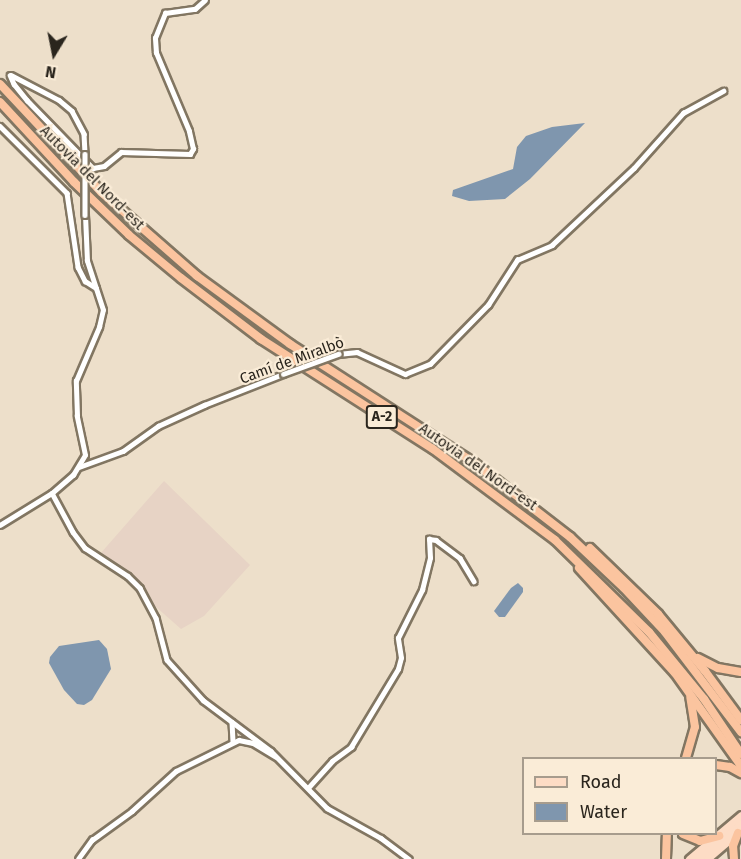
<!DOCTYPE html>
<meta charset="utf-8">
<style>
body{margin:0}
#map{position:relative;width:741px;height:859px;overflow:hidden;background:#eddfca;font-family:"Fira Sans",sans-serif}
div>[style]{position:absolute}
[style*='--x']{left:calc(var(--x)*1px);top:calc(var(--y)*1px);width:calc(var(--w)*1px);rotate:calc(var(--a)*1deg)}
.industrial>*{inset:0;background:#e7d3c5}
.water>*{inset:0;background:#7f96ae}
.roads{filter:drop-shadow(2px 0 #827662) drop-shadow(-2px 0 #827662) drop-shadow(0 2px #827662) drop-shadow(0 -2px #827662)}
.minor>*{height:4.5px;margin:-2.25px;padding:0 2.25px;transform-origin:2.25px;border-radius:2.25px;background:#fff}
.primary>*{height:7px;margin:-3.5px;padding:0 3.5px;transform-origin:3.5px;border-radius:3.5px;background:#fddcc5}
.motorway>*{height:8px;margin:-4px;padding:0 4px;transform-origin:4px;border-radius:4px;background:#fbc49f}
.bridges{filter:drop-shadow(2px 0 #827662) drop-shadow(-2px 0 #827662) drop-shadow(0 2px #827662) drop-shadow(0 -2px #827662)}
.minor-bridge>*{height:4.5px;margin:-2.25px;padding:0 2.25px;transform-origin:2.25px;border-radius:2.25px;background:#fff}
span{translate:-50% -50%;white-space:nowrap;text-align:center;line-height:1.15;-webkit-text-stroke:4.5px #faecd7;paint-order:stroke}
.shield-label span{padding:2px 4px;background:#faecd7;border:2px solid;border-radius:4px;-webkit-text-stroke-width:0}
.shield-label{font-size:14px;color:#2a251d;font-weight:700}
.street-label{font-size:15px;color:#2a251d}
.legend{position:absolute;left:522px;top:757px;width:195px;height:78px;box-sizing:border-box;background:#faecd7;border:2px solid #a79c8d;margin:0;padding:8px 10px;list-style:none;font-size:18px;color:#2a251d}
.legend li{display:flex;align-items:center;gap:12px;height:30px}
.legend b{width:30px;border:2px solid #a79c8d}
.north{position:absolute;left:24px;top:24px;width:60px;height:60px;-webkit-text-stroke:4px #faecd7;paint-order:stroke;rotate:190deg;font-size:16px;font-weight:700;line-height:24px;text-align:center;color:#2a251d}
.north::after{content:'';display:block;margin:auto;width:21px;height:27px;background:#2a251d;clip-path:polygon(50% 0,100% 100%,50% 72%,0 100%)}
</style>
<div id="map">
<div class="industrial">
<i style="clip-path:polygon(164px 481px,250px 565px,204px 616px,181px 629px,155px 606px,147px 590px,133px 576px,100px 554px)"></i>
</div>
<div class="water">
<i style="clip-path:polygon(585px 123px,530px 179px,505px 199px,469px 201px,452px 196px,453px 190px,513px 169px,517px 147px,526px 136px,552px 127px)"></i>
<i style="clip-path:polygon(518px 583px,523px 588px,523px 592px,505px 617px,499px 617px,494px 611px,511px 588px)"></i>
<i style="clip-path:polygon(99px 640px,107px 649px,111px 669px,92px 700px,84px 705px,77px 704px,64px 690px,49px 663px,50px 657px,59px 646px)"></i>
</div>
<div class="roads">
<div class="minor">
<i style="--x:10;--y:75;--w:10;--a:66"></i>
<i style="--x:14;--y:84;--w:21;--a:51"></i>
<i style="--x:27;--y:100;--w:95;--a:45.9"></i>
<i style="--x:93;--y:168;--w:11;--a:-10"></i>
<i style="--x:104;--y:166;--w:22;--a:-39"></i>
<i style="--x:121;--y:152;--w:69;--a:1.7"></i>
<i style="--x:190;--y:154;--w:6;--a:-59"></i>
<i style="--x:193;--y:149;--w:18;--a:-103"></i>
<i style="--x:189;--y:131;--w:85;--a:-112.9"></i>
<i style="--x:156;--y:53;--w:15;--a:-94"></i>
<i style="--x:155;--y:38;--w:27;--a:-68"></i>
<i style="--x:165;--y:13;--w:30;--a:-8"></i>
<i style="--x:195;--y:9;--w:13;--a:-42"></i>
<i style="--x:11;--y:75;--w:54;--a:27.5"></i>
<i style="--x:59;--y:100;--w:17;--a:40"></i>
<i style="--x:72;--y:111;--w:26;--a:62"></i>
<i style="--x:84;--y:134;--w:20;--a:87"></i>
<i style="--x:0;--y:126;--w:95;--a:45"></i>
<i style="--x:67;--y:193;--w:75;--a:81.5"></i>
<i style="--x:78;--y:267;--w:16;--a:63"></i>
<i style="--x:85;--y:281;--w:13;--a:32"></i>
<i style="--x:338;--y:354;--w:19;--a:-6"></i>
<i style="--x:357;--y:352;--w:53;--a:24.6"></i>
<i style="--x:405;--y:374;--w:27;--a:-22"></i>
<i style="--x:430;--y:364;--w:83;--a:-45.5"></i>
<i style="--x:488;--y:305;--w:54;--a:-57.2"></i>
<i style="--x:517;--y:260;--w:38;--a:-23"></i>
<i style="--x:552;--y:245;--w:112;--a:-43.2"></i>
<i style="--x:634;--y:168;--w:74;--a:-48.3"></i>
<i style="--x:683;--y:113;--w:46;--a:-28.8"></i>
<i style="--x:79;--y:467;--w:47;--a:-20"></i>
<i style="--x:123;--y:451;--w:43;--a:-35.5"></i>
<i style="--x:158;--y:426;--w:51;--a:-24.5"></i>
<i style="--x:204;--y:405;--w:85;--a:-21.4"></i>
<i style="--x:52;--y:493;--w:44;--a:61.7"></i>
<i style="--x:73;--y:532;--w:20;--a:53"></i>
<i style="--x:85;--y:548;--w:51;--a:33.1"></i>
<i style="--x:128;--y:576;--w:17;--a:45"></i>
<i style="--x:140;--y:588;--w:34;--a:62"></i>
<i style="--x:156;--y:618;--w:43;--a:75.3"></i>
<i style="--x:167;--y:660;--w:54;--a:48"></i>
<i style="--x:203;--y:700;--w:85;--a:36.9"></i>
<i style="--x:271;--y:751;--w:80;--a:45.5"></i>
<i style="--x:327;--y:808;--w:62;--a:29.1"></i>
<i style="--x:381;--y:838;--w:35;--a:37"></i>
<i style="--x:0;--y:525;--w:61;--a:-31.6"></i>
<i style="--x:52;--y:493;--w:28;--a:-41"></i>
<i style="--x:73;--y:475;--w:23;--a:-59"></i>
<i style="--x:85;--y:455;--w:40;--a:-102"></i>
<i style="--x:77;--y:416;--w:35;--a:-92"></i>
<i style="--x:76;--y:381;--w:59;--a:-66.9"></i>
<i style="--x:99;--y:327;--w:17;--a:-77"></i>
<i style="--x:103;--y:310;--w:52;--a:-108.1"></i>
<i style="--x:87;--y:261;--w:46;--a:-92.5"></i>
<i style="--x:232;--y:722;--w:20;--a:87"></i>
<i style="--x:308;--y:788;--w:36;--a:-48"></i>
<i style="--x:332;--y:761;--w:24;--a:-36"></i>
<i style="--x:351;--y:747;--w:91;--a:-58.9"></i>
<i style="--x:398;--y:669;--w:11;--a:-75"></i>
<i style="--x:401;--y:658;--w:20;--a:-99"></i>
<i style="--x:398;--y:638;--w:54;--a:-63.4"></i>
<i style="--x:422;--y:590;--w:33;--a:-76"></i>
<i style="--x:430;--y:558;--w:19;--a:-93"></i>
<i style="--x:429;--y:539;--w:7;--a:8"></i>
<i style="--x:436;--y:540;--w:30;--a:37"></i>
<i style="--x:460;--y:558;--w:27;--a:59"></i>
<i style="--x:78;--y:859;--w:24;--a:-54"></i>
<i style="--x:92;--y:840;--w:49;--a:-35.9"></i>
<i style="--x:132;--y:811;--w:59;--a:-42.3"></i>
<i style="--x:176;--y:771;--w:70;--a:-26.2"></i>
<i style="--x:239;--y:740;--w:14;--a:12"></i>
<i style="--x:253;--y:743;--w:26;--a:31"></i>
</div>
<div class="primary">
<i style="--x:689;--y:859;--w:68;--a:-40.2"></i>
<i style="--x:698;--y:859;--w:56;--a:-39.9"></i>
<i style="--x:707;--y:859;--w:45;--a:-40.5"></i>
</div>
<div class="motorway">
<i style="--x:0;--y:84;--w:148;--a:46.9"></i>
<i style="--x:101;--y:192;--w:128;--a:41.2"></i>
<i style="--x:197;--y:276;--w:115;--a:36.2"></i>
<i style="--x:290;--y:344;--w:218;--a:32.8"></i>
<i style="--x:473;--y:462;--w:123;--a:37.7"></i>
<i style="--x:570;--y:537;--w:74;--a:43.4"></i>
<i style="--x:624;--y:588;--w:60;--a:47"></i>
<i style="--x:665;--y:632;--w:126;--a:52.8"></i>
<i style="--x:0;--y:102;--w:109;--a:47.2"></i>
<i style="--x:74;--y:182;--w:76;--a:43.9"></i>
<i style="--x:129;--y:235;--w:67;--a:39.6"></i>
<i style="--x:181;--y:278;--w:101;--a:37.3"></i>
<i style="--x:261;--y:339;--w:204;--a:32.6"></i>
<i style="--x:433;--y:449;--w:152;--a:36.7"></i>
<i style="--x:555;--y:540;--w:132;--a:44.4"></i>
<i style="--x:649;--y:632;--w:87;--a:50.6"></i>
<i style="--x:704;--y:699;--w:66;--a:56.1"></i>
<i style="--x:590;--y:548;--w:95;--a:44.1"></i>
<i style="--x:658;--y:614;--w:74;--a:50.5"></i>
<i style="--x:705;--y:671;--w:61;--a:53.7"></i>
<i style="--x:579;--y:568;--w:142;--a:47.6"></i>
<i style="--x:675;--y:673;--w:114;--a:54.6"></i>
<i style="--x:698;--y:658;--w:22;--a:27"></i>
<i style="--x:718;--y:668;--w:23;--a:10"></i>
<i style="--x:686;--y:758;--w:32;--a:-74"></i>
<i style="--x:695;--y:727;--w:30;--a:-99"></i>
<i style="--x:716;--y:765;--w:14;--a:8"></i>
<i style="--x:730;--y:767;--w:13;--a:29"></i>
<i style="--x:683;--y:834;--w:18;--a:22"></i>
<i style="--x:700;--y:841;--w:20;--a:-15"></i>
<i style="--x:666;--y:859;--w:25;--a:-88"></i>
<i style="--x:734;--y:859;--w:13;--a:-94"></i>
<i style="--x:733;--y:846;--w:14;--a:-69"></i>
</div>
</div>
<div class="bridges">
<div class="minor-bridge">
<i style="--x:85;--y:154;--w:61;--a:90"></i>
<i style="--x:283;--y:374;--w:59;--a:-20"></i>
</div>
</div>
<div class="shield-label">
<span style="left:382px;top:417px">A-2</span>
</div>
<div class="street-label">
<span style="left:92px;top:178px;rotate:45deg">Autovia del Nord-est</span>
<span style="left:292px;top:361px;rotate:-20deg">Camí de Miralbò</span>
<span style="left:478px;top:467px;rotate:35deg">Autovia del Nord-est</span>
</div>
<ul class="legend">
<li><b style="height:8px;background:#fddcc5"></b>Road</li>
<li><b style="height:16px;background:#7f96ae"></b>Water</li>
</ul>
<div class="north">N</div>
</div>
